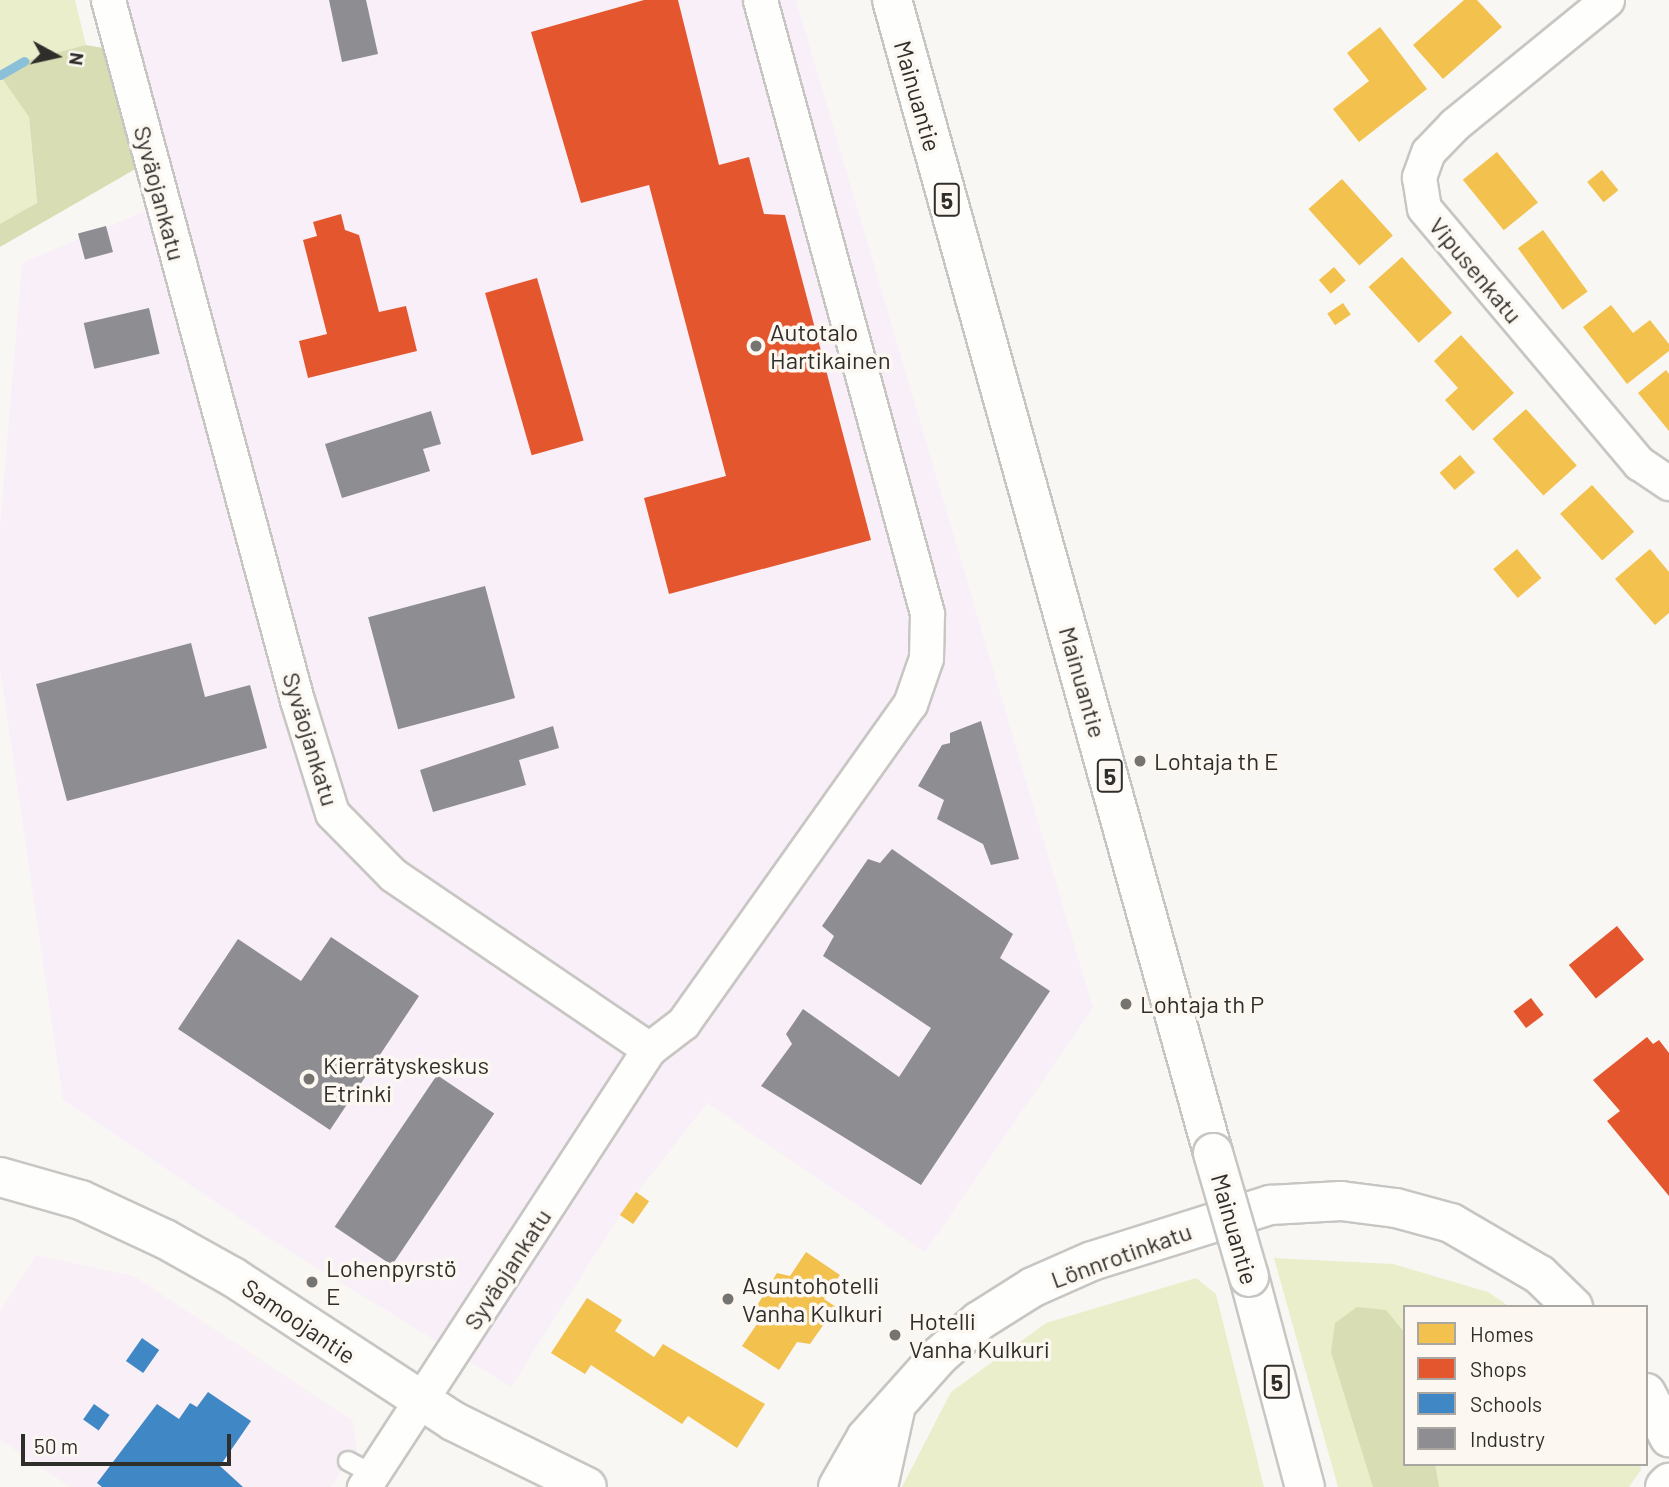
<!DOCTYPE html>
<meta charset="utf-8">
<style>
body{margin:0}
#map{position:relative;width:1669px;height:1487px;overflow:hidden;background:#f9f7f4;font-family:Barlow,sans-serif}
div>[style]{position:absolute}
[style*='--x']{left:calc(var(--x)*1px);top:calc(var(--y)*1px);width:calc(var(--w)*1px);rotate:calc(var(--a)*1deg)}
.industrial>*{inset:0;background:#f8eff8}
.education>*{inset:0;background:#f9eff7}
.green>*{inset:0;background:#eaeecb}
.forest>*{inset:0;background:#d8ddb4}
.homes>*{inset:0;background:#f2c14e;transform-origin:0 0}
.shops>*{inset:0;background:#e4572e;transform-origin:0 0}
.schools>*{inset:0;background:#3f88c5;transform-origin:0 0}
.industry>*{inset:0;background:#8d8d92;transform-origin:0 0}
.stream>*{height:9px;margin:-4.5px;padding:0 4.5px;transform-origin:4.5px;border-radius:4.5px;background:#8bc0d9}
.roads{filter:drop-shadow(2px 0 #c8c6c3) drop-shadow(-2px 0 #c8c6c3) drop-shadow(0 2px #c8c6c3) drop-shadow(0 -2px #c8c6c3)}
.service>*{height:18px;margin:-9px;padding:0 9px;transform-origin:9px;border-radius:9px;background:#fefefd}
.minor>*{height:33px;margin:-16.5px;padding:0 16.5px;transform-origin:16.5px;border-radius:16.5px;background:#fefefd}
.tertiary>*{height:38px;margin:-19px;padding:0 19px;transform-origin:19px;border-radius:19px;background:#fefefd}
.trunk>*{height:38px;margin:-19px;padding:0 19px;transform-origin:19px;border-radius:19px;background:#fefefd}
.bridges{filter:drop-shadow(2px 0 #c8c6c3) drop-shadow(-2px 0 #c8c6c3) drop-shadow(0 2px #c8c6c3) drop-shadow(0 -2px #c8c6c3)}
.trunk-bridge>*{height:38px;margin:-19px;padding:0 19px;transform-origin:19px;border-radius:19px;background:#fefefd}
.dots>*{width:19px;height:19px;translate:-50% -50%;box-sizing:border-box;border:4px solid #fcf8f1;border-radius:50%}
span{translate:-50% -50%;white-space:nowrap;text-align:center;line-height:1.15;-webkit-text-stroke:7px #fcf8f1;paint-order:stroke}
.shield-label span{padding:2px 5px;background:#fcf8f1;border:2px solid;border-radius:5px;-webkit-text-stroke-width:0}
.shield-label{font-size:23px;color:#302e2b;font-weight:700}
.street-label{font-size:24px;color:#302e2b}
.poi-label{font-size:24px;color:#302e2b}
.left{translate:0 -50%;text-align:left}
.legend{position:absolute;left:1403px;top:1305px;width:245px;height:161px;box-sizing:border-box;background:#fcf8f1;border:2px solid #aaa7a2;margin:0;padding:9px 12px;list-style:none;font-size:21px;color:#302e2b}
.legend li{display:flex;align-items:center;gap:14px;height:35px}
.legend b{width:35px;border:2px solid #aaa7a2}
.north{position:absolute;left:21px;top:21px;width:70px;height:70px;-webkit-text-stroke:5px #fcf8f1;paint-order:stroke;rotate:98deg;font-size:19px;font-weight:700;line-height:28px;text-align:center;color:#302e2b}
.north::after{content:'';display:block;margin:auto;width:24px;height:32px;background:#302e2b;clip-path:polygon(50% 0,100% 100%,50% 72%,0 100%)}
.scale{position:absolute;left:21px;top:1434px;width:210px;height:32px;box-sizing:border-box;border:4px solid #302e2b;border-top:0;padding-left:9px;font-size:21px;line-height:24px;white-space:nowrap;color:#302e2b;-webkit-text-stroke:5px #fcf8f1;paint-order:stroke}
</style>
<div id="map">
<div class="industrial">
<i style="clip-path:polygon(103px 0,796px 0,1093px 1008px,925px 1252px,707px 1103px,620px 1215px,511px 1387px,278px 1244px,63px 1100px,0 668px,0 527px,22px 263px,155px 207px)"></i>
</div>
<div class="education">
<i style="clip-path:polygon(36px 1255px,134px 1276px,353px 1421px,357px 1449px,331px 1487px,70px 1487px,0 1440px,0 1311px)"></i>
</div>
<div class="green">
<i style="clip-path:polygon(0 0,75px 0,86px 45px,24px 61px,37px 208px,0 224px)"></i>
<i style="clip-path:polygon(1274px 1258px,1393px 1264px,1488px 1292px,1510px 1307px,1405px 1307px,1405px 1464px,1640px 1464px,1641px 1470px,1629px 1487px,1338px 1487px)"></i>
<i style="clip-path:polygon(1196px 1278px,1216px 1294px,1264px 1487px,902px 1487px,951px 1392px,1046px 1323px)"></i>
</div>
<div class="forest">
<i style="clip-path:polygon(86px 45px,115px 50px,144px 164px,0 247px,0 224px,37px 203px,29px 117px,0 75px,24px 61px)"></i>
<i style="clip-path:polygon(1357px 1307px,1386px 1310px,1405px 1333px,1405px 1464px,1435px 1464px,1439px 1487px,1373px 1487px,1331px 1352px,1335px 1323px)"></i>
</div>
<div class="homes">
<i style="clip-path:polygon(1464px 0,1477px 0,1502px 27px,1443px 79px,1413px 45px)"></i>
<i style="clip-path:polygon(1380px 27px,1427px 89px,1359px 142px,1333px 109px,1369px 81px,1347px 53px)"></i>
<i style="left:1497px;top:152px;width:65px;height:44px;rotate:51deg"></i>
<i style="left:1602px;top:170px;width:26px;height:19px;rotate:51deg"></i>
<i style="left:1342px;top:179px;width:76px;height:45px;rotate:48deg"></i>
<i style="left:1543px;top:230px;width:76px;height:31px;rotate:54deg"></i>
<i style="left:1402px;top:257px;width:75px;height:45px;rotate:48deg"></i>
<i style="left:1334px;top:267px;width:18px;height:20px;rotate:49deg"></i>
<i style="left:1343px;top:303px;width:14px;height:19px;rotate:56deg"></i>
<i style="clip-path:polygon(1611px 305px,1633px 333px,1650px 320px,1669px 344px,1669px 351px,1627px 384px,1583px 327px)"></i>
<i style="clip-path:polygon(1461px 335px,1514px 393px,1473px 431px,1445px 400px,1458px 388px,1434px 361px)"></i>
<i style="clip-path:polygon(1666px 370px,1669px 374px,1669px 431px,1638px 393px)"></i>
<i style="left:1526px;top:409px;width:76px;height:45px;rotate:48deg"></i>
<i style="left:1460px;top:455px;width:23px;height:27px;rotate:49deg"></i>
<i style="left:1592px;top:485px;width:63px;height:43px;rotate:48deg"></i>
<i style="left:1517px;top:549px;width:38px;height:31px;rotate:50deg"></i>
<i style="clip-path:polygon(1650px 549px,1669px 572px,1669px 613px,1655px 625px,1615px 579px)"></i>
<i style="left:636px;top:1192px;width:16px;height:28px;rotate:35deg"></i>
<i style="clip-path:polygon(806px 1252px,840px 1275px,824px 1299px,836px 1307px,810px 1344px,797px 1342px,779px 1370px,742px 1346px,759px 1321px,753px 1312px,777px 1273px,790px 1276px)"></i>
<i style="clip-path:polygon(587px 1298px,622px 1320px,615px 1331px,654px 1357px,663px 1344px,765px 1404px,737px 1448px,688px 1416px,682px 1424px,591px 1365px,585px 1374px,551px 1353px)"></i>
</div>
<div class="shops">
<i style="clip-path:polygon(644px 0,678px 0,719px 165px,749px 157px,764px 214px,785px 215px,871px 540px,669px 594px,644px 498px,726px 476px,649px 185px,581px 203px,531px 32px)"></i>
<i style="clip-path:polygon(341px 214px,345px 230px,359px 235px,379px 312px,406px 306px,417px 351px,308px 378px,299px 341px,327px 334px,303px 240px,317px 236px,313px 222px)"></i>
<i style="left:537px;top:278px;width:169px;height:54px;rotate:74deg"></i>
<i style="left:1617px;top:926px;width:43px;height:62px;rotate:51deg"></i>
<i style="left:1531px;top:998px;width:21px;height:22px;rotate:53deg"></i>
<i style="clip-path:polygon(1647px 1037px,1653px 1044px,1659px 1040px,1669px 1053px,1669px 1196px,1607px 1121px,1620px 1111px,1593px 1080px)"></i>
</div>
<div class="schools">
<i style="left:142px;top:1338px;width:21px;height:28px;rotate:35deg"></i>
<i style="clip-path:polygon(208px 1392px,251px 1421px,220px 1466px,243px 1487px,102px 1487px,97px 1483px,157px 1404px,179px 1419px,190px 1403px,197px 1407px)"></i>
<i style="left:94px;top:1404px;width:19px;height:19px;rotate:35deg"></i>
</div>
<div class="industry">
<i style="clip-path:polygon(329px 0,366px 0,378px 54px,342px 62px)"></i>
<i style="left:106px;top:226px;width:27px;height:29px;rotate:75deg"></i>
<i style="left:149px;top:308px;width:47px;height:67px;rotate:77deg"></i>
<i style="clip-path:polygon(431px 411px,441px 444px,423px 449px,430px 471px,342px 498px,325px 444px)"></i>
<i style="left:485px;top:586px;width:116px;height:121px;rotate:75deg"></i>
<i style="clip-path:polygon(191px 643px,205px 697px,250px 685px,267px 748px,67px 801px,36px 684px)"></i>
<i style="clip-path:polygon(981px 721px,1019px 859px,991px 865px,983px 844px,937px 819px,944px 800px,918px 786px,942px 745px,950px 743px,950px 733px)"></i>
<i style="clip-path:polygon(553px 726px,559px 748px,519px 760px,526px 785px,433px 812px,420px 770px)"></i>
<i style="clip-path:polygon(892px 849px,1013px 934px,1000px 958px,1050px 991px,921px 1185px,761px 1086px,792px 1044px,786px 1034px,803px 1009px,899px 1077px,931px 1028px,823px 956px,834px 936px,822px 926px,868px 859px,880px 863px)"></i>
<i style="clip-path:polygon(331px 937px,419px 996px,330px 1130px,178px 1029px,238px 939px,301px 981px)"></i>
<i style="left:437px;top:1075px;width:69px;height:183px;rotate:34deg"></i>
</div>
<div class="stream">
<i style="--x:0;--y:75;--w:28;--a:-30"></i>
</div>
<div class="roads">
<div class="service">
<i style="--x:348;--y:1461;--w:27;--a:28"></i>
</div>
<div class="minor">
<i style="--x:108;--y:0;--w:725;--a:74.89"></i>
<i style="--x:297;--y:700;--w:118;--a:72.8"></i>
<i style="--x:332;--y:813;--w:87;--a:45.5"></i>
<i style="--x:393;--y:875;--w:310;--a:34.2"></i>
<i style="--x:649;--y:1049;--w:523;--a:123.05"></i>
<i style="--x:1607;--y:0;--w:198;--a:140.8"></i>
<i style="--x:1454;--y:125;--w:37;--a:134"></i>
<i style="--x:1428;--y:152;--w:27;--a:110"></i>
<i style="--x:1419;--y:177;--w:31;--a:81"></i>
<i style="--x:1424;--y:208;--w:334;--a:49.9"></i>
<i style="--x:1639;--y:463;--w:36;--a:34"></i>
<i style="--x:649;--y:1049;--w:43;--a:-37.4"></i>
<i style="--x:683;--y:1023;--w:392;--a:-54.6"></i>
<i style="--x:910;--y:704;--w:49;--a:-70.8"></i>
<i style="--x:926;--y:658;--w:45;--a:-88.7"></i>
<i style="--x:927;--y:613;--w:635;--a:-105.24"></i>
</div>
<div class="tertiary">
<i style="--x:0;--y:1177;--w:84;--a:15.9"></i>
<i style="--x:81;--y:1200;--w:93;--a:24.9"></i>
<i style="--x:165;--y:1239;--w:78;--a:29.2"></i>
<i style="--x:233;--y:1277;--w:263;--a:33.2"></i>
<i style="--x:453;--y:1421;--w:149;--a:26.2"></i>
<i style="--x:1646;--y:1393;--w:50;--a:62.4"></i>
<i style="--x:838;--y:1487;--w:56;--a:-60.3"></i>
<i style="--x:866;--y:1438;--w:110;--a:-48.3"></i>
<i style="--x:939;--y:1356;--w:53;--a:-41.2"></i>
<i style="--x:979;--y:1321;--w:64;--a:-32.2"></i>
<i style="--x:1033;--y:1287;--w:64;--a:-23.8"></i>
<i style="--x:1092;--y:1261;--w:187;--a:-17.5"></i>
<i style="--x:1270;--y:1205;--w:71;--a:-3.2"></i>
<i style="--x:1341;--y:1201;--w:55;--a:7.3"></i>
<i style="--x:1396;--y:1208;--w:57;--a:15.3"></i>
<i style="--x:1451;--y:1223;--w:103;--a:30.3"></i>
<i style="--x:1540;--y:1275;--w:46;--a:44.1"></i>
<i style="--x:878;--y:1487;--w:79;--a:-77.6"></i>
<i style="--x:1665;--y:1487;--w:6;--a:-45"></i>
</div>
<div class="trunk">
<i style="--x:892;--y:0;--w:1197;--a:74.44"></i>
<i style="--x:1249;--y:1277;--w:217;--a:75.1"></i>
</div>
</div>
<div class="bridges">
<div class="trunk-bridge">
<i style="--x:1213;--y:1153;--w:129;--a:73.8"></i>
</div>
</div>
<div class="dots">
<i style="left:756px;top:346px;background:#767471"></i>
<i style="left:1140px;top:761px;background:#767471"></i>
<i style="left:1126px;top:1004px;background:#767471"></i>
<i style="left:309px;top:1079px;background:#767471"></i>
<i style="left:312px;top:1282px;background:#767471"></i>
<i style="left:728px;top:1299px;background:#767471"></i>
<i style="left:895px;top:1335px;background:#767471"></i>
</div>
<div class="shield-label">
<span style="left:947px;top:200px">5</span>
<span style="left:1110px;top:776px">5</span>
<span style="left:1277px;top:1382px">5</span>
</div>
<div class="street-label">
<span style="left:918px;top:96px;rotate:74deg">Mainuantie</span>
<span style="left:160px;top:193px;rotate:75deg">Syväojankatu</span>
<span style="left:1476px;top:270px;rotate:50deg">Vipusenkatu</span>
<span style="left:1083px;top:682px;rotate:74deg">Mainuantie</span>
<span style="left:311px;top:739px;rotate:73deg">Syväojankatu</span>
<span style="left:1235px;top:1229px;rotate:74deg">Mainuantie</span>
<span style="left:1121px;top:1255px;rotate:-20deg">Lönnrotinkatu</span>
<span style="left:507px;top:1269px;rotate:-57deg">Syväojankatu</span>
<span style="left:299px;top:1321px;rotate:34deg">Samoojantie</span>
</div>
<div class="poi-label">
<span class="left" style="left:770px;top:346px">Autotalo<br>Hartikainen</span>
<span class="left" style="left:1154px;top:761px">Lohtaja th E</span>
<span class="left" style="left:1140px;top:1004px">Lohtaja th P</span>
<span class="left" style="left:323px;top:1079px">Kierrätyskeskus<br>Etrinki</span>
<span class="left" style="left:326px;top:1282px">Lohenpyrstö<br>E</span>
<span class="left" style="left:742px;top:1299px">Asuntohotelli<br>Vanha Kulkuri</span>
<span class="left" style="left:909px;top:1335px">Hotelli<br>Vanha Kulkuri</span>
</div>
<ul class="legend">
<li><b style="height:19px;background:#f2c14e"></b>Homes</li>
<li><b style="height:19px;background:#e4572e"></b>Shops</li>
<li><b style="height:19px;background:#3f88c5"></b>Schools</li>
<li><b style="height:19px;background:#8d8d92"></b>Industry</li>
</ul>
<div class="north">N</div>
<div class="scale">50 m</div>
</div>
